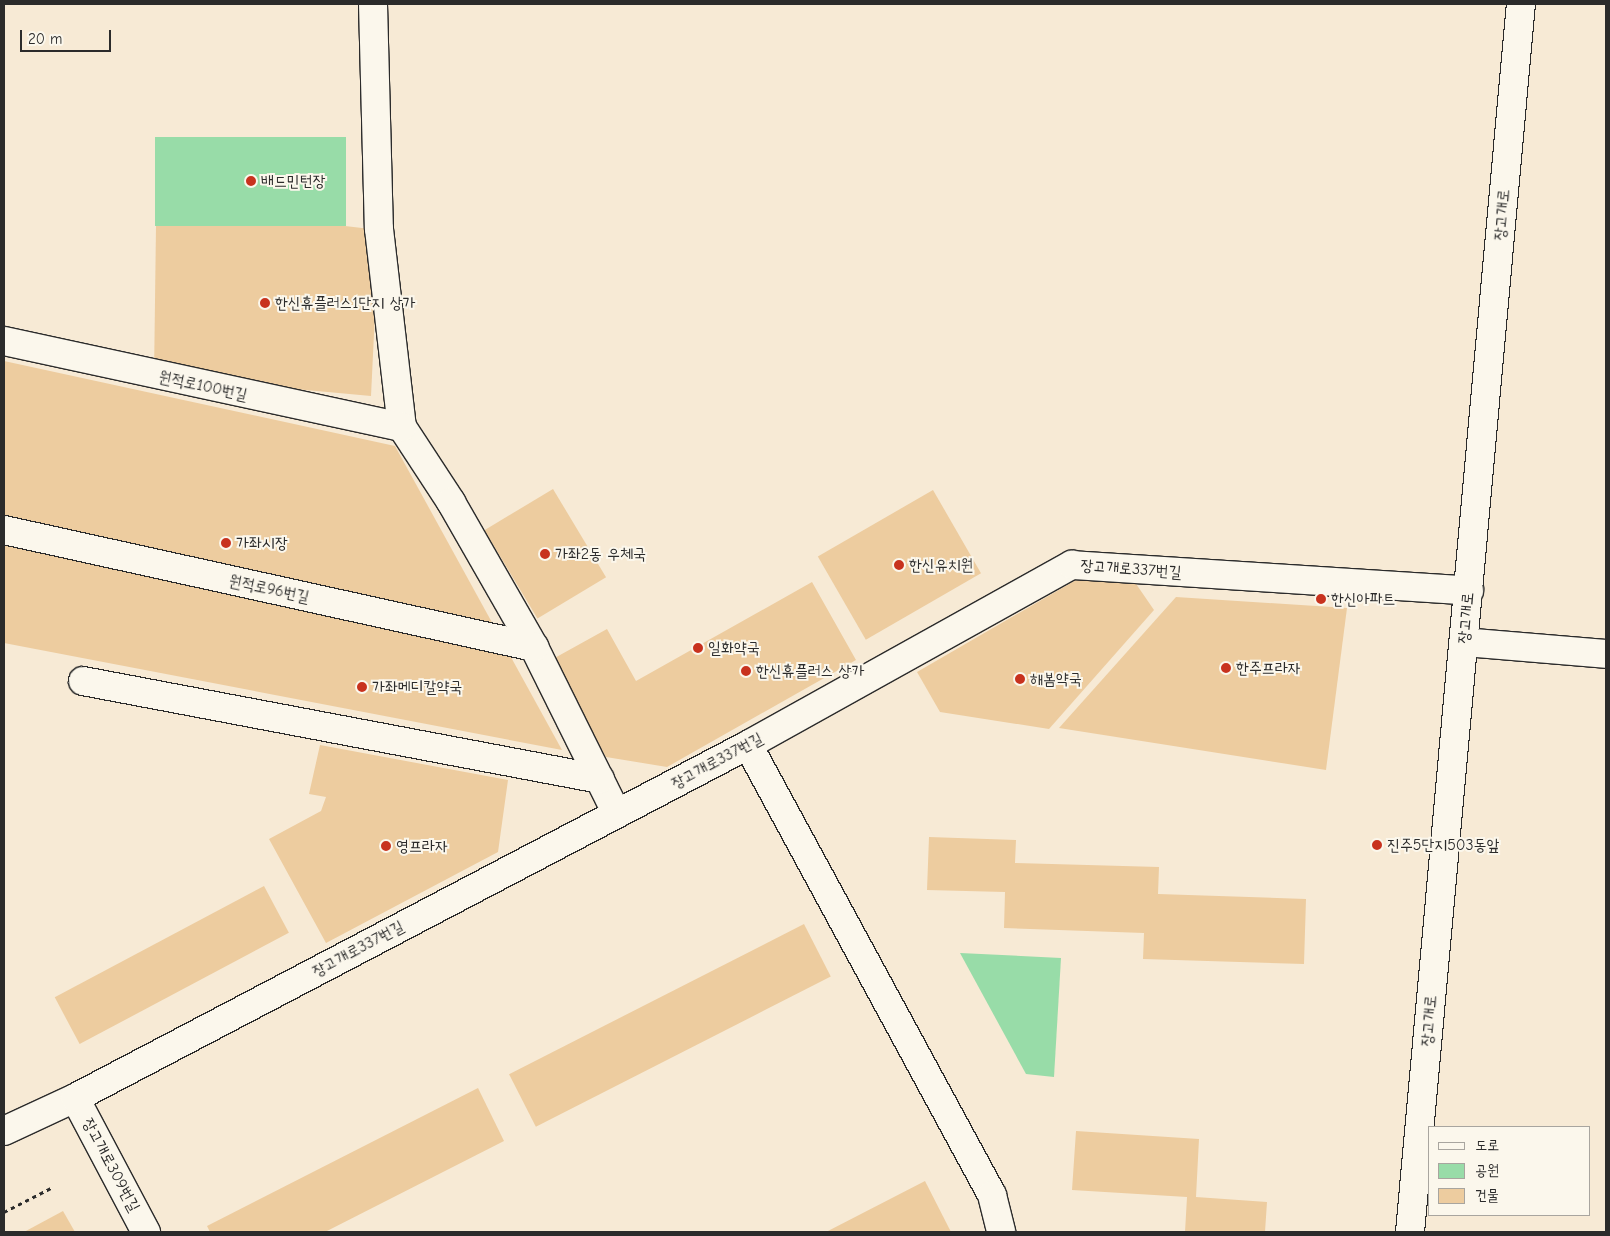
<!DOCTYPE html>
<meta charset="utf-8">
<style>
body{margin:0}
#map{position:relative;width:1610px;height:1236px;overflow:hidden;background:#f7ead5;font-family:"Comic Neue","Poor Story",sans-serif}
div>[style]{position:absolute}
[style*='--x']{left:calc(var(--x)*1px);top:calc(var(--y)*1px);width:calc(var(--w)*1px);rotate:calc(var(--a)*1deg)}
.green>*{inset:0;background:#98dca8;transform-origin:0 0}
.building>*{inset:0;background:#edcc9f;transform-origin:0 0}
.path>*{height:3px;margin-top:-1.5px;transform-origin:0;background:repeating-linear-gradient(90deg,#2b2b2b 0 4px,transparent 0 8px)}
.roads{filter:drop-shadow(1px 0 #2b2b2b) drop-shadow(-1px 0 #2b2b2b) drop-shadow(0 1px #2b2b2b) drop-shadow(0 -1px #2b2b2b)}
.minor>*{height:28px;margin:-14px;padding:0 14px;transform-origin:14px;border-radius:14px;background:#fbf7ec}
.dots>*{width:14px;height:14px;translate:-50% -50%;box-sizing:border-box;border:2px solid #fbf7ec;border-radius:50%}
span{translate:-50% -50%;white-space:nowrap;text-align:center;line-height:1.15;-webkit-text-stroke:4px #fbf7ec;paint-order:stroke}
.poi-label{font-size:16px;color:#2b2b2b}
.left{translate:0 -50%;text-align:left}
.street-label{font-size:16px;color:#2b2b2b}
.frame{position:absolute;inset:0;border:5px solid #2b2b2b;pointer-events:none}
.legend{position:absolute;left:1428px;top:1126px;width:162px;height:90px;box-sizing:border-box;background:#fbf7ec;border:1px solid #a8a59f;margin:0;padding:6px 9px;list-style:none;font-size:15px;color:#2b2b2b}
.legend li{display:flex;align-items:center;gap:10px;height:25px}
.legend b{width:25px;border:1px solid #a8a59f}
.scale{position:absolute;left:20px;top:30px;width:91px;height:22px;box-sizing:border-box;border:2px solid #2b2b2b;border-top:0;padding-left:6px;font-size:15px;line-height:18px;white-space:nowrap;color:#2b2b2b;-webkit-text-stroke:4px #fbf7ec;paint-order:stroke}
</style>
<div id="map">
<div class="green">
<i style="left:155px;top:137px;width:191px;height:89px"></i>
<i style="clip-path:polygon(960px 953px,1061px 958px,1054px 1077px,1026px 1074px)"></i>
</div>
<div class="building">
<i style="clip-path:polygon(156px 226px,345px 226px,379px 230px,371px 396px,154px 376px)"></i>
<i style="clip-path:polygon(4px 361px,395px 446px,562px 750px,4px 643px)"></i>
<i style="left:553px;top:489px;width:103px;height:80px;rotate:59deg"></i>
<i style="left:933px;top:490px;width:96px;height:133px;rotate:60deg"></i>
<i style="clip-path:polygon(1132px 578px,1154px 610px,1049px 729px,940px 712px,917px 672px,1076px 580px)"></i>
<i style="clip-path:polygon(812px 582px,856px 660px,667px 767px,606px 757px,551px 660px,607px 629px,636px 681px)"></i>
<i style="clip-path:polygon(1176px 597px,1347px 608px,1326px 770px,1059px 728px)"></i>
<i style="clip-path:polygon(320px 745px,508px 780px,498px 852px,326px 943px,269px 839px,321px 811px,326px 797px,309px 794px)"></i>
<i style="clip-path:polygon(929px 837px,1016px 840px,1015px 863px,1159px 867px,1158px 894px,1306px 899px,1304px 964px,1143px 959px,1144px 933px,1004px 928px,1005px 892px,927px 890px)"></i>
<i style="left:264px;top:886px;width:53px;height:237px;rotate:62deg"></i>
<i style="left:804px;top:924px;width:59px;height:331px;rotate:63deg"></i>
<i style="clip-path:polygon(478px 1088px,504px 1141px,325px 1232px,210px 1232px,207px 1226px)"></i>
<i style="clip-path:polygon(1076px 1131px,1199px 1139px,1196px 1197px,1267px 1202px,1265px 1232px,1185px 1232px,1187px 1197px,1072px 1190px)"></i>
<i style="clip-path:polygon(925px 1181px,951px 1232px,826px 1232px)"></i>
<i style="clip-path:polygon(63px 1211px,75px 1232px,24px 1232px)"></i>
</div>
<div class="path">
<i style="--x:4;--y:1212;--w:53;--a:-27.1"></i>
</div>
<div class="roads">
<div class="minor">
<i style="--x:373;--y:4;--w:225;--a:88.5"></i>
<i style="--x:379;--y:229;--w:199;--a:83.4"></i>
<i style="--x:402;--y:427;--w:90;--a:56.8"></i>
<i style="--x:451;--y:502;--w:167;--a:60.2"></i>
<i style="--x:534;--y:647;--w:186;--a:63.6"></i>
<i style="--x:4;--y:341;--w:407;--a:12.2"></i>
<i style="--x:4;--y:530;--w:543;--a:12.45"></i>
<i style="--x:1464;--y:642;--w:143;--a:4.8"></i>
<i style="--x:83;--y:681;--w:526;--a:10.73"></i>
<i style="--x:748;--y:745;--w:512;--a:61.53"></i>
<i style="--x:992;--y:1195;--w:38;--a:76"></i>
<i style="--x:75;--y:1098;--w:152;--a:62.1"></i>
<i style="--x:4;--y:1131;--w:78;--a:-24.9"></i>
<i style="--x:75;--y:1098;--w:760;--a:-27.68"></i>
<i style="--x:748;--y:745;--w:371;--a:-29.1"></i>
<i style="--x:1072;--y:565;--w:398;--a:3.7"></i>
<i style="--x:1410;--y:1232;--w:1233;--a:-84.84"></i>
</div>
</div>
<div class="dots">
<i style="left:251px;top:181px;background:#c8321e"></i>
<i style="left:265px;top:303px;background:#c8321e"></i>
<i style="left:226px;top:543px;background:#c8321e"></i>
<i style="left:545px;top:554px;background:#c8321e"></i>
<i style="left:899px;top:565px;background:#c8321e"></i>
<i style="left:1321px;top:599px;background:#c8321e"></i>
<i style="left:698px;top:648px;background:#c8321e"></i>
<i style="left:1226px;top:668px;background:#c8321e"></i>
<i style="left:746px;top:671px;background:#c8321e"></i>
<i style="left:1020px;top:679px;background:#c8321e"></i>
<i style="left:362px;top:687px;background:#c8321e"></i>
<i style="left:1377px;top:845px;background:#c8321e"></i>
<i style="left:386px;top:846px;background:#c8321e"></i>
</div>
<div class="poi-label">
<span class="left" style="left:261px;top:181px">배드민턴장</span>
<span class="left" style="left:275px;top:303px">한신휴플러스1단지 상가</span>
<span class="left" style="left:236px;top:543px">가좌시장</span>
<span class="left" style="left:555px;top:554px">가좌2동 우체국</span>
<span class="left" style="left:909px;top:565px">한신유치원</span>
<span class="left" style="left:1331px;top:599px">한신아파트</span>
<span class="left" style="left:708px;top:648px">일화약국</span>
<span class="left" style="left:1236px;top:668px">한주프라자</span>
<span class="left" style="left:756px;top:671px">한신휴플러스 상가</span>
<span class="left" style="left:1030px;top:679px">해봄약국</span>
<span class="left" style="left:372px;top:687px">가좌메디칼약국</span>
<span class="left" style="left:1387px;top:845px">진주5단지503동앞</span>
<span class="left" style="left:396px;top:846px">영프라자</span>
</div>
<div class="street-label">
<span style="left:1502px;top:215px;rotate:-85deg">장고개로</span>
<span style="left:203px;top:386px;rotate:12deg">원적로100번길</span>
<span style="left:1131px;top:569px;rotate:4deg">장고개로337번길</span>
<span style="left:269px;top:589px;rotate:12deg">원적로96번길</span>
<span style="left:1466px;top:618px;rotate:-85deg">장고개로</span>
<span style="left:717px;top:761px;rotate:-28deg">장고개로337번길</span>
<span style="left:358px;top:949px;rotate:-28deg">장고개로337번길</span>
<span style="left:1429px;top:1021px;rotate:-85deg">장고개로</span>
<span style="left:111px;top:1165px;rotate:62deg">장고개로309번길</span>
</div>
<div class="frame"></div>
<ul class="legend">
<li><b style="height:6px;background:#fbf7ec"></b>도로</li>
<li><b style="height:14px;background:#98dca8"></b>공원</li>
<li><b style="height:14px;background:#edcc9f"></b>건물</li>
</ul>
<div class="scale">20 m</div>
</div>
